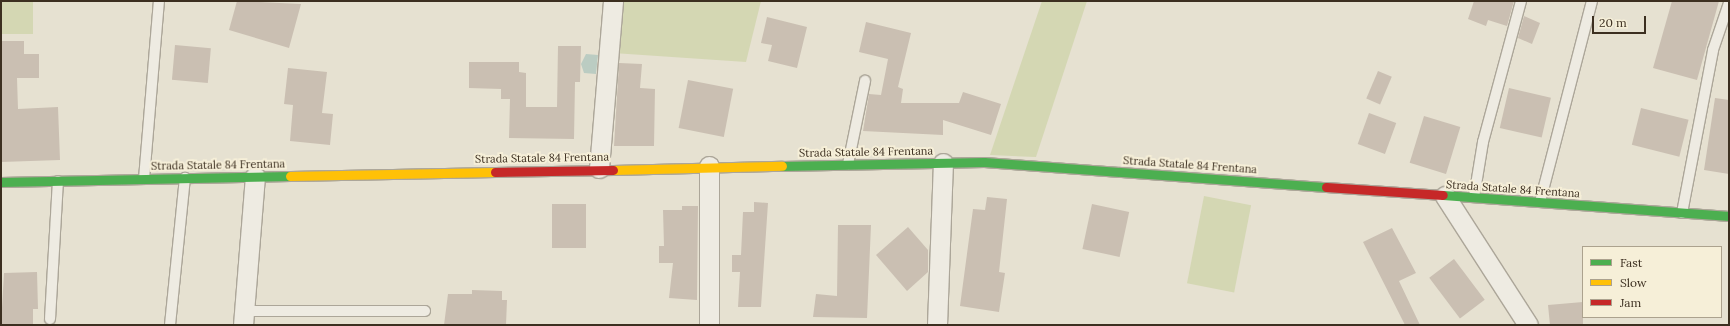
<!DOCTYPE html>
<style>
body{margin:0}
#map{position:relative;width:1730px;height:326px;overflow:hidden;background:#e6e1d1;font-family:Lora,serif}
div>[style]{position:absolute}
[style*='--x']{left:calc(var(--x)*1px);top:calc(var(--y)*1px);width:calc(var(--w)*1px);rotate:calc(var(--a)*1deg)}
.green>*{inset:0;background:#d4d7b3;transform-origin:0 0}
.water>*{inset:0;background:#bbccc2}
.building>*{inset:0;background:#cabfb2;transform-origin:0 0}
.roads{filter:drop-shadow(1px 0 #aca699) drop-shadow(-1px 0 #aca699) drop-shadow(0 1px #aca699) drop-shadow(0 -1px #aca699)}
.lane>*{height:10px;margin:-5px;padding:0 5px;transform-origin:5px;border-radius:5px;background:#eeebe2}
.street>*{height:19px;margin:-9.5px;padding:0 9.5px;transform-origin:9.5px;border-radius:9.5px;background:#eeebe2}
.fast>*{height:9px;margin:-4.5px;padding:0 4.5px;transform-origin:4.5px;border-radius:4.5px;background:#4caf50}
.slow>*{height:9px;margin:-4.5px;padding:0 4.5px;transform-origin:4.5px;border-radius:4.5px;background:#ffc107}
.jam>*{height:9px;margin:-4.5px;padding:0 4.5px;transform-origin:4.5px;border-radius:4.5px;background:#c62828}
span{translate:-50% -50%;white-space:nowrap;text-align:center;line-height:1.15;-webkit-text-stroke:4px #f6efd8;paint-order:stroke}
.street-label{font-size:11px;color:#3c2f20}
.frame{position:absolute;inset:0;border:2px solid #3c2f20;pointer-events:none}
.legend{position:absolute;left:1582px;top:246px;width:140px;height:72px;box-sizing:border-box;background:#f6efd8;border:1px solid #aca28e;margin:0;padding:5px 7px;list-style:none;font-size:12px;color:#3c2f20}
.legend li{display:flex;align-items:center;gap:8px;height:20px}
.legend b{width:20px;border:1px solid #aca28e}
.scale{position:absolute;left:1592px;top:16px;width:54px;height:18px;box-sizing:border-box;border:2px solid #3c2f20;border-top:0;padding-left:5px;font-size:12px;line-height:14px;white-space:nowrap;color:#3c2f20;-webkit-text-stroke:3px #f6efd8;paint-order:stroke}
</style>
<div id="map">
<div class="green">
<i style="left:1px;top:1px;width:32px;height:33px"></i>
<i style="clip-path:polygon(617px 1px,761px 1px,746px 62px,613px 53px)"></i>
<i style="clip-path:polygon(1042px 1px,1087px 1px,1036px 157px,990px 155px)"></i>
<i style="left:1204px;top:196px;width:48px;height:89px;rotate:11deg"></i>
</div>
<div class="water">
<i style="clip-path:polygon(586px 54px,598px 55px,596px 74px,584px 73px,581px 64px)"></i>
</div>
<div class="building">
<i style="clip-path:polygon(237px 1px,301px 4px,289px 48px,229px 30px)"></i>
<i style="clip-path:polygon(1474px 1px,1514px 1px,1507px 26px,1488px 20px,1486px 26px,1468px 19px)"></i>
<i style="clip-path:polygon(1672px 1px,1719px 1px,1697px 80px,1653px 68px)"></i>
<i style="clip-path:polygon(1524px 16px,1540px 23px,1532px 44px,1518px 38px)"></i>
<i style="clip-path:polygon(767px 17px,807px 27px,797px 68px,768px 61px,772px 45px,761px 43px)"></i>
<i style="clip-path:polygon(866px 22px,911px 33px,898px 87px,903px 89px,901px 103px,959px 103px,963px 92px,1001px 104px,991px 135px,943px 120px,943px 135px,863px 131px,869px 94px,881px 95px,888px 59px,859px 52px)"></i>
<i style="clip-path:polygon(1px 41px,24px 41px,24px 54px,39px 54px,39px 78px,17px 78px,18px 109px,58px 107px,60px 160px,1px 162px)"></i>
<i style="left:175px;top:45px;width:36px;height:35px;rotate:5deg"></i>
<i style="clip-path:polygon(558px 46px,581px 46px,580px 82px,575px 82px,574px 139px,509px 138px,510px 99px,501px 99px,501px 89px,469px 88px,469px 62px,519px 62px,519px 72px,526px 73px,526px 107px,557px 107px)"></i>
<i style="clip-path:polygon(619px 63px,642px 64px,640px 88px,655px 89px,654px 146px,614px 146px)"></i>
<i style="clip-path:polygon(288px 68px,327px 72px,322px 113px,333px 114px,330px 145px,290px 141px,293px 105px,284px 104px)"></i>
<i style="left:1378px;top:71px;width:15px;height:30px;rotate:23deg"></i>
<i style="left:688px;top:80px;width:46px;height:49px;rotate:11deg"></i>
<i style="left:1509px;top:88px;width:43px;height:41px;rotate:13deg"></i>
<i style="clip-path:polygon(1715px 98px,1729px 100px,1729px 174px,1704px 170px)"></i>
<i style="left:1641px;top:108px;width:49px;height:38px;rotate:14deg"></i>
<i style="left:1369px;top:113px;width:29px;height:33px;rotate:20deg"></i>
<i style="left:1424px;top:116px;width:38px;height:49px;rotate:17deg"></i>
<i style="clip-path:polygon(987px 197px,1007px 199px,999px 272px,1005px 273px,999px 312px,960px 306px,973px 209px,985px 210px)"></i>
<i style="clip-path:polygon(754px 202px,768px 203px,761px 307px,738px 307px,740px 272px,732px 272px,732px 255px,741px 255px,743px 212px,754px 212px)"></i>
<i style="left:552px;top:204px;width:34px;height:44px"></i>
<i style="left:1092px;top:204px;width:38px;height:46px;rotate:12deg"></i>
<i style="clip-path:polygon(682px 206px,698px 206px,697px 300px,669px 298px,673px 263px,659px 263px,659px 246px,664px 246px,663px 210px,682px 210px)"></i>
<i style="clip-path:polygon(838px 225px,871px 225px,867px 318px,813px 317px,816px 294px,837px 296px)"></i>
<i style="clip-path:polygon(908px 227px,928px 250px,928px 272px,907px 291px,876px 255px)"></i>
<i style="clip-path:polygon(1392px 228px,1416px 273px,1399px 281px,1420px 325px,1405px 325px,1363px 242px)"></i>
<i style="left:1454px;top:259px;width:51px;height:31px;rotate:53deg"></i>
<i style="clip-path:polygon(37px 272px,38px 309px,33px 309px,33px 325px,1px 325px,4px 273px)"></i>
<i style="clip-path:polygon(472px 290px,502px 291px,502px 300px,507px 300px,506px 325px,444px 325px,448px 294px,472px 294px)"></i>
<i style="clip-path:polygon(1583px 302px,1583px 325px,1550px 325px,1548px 305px)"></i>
</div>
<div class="roads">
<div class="lane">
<i style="--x:848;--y:164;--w:85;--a:-78.4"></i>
<i style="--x:144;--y:179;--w:179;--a:-85.2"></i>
<i style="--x:1474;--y:197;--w:56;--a:-80.7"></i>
<i style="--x:1483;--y:142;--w:146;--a:-74.9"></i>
<i style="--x:1540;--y:202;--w:208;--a:-75.5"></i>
<i style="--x:1682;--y:213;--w:166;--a:-79.2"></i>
<i style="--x:1713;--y:50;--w:50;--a:-71.2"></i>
<i style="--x:244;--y:311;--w:181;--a:0"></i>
<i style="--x:50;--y:319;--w:138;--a:-86.7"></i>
<i style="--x:170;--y:325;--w:148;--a:-84.2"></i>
</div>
<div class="street">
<i style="--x:599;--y:168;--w:168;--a:-85.2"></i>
<i style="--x:1445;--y:196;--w:153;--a:57.2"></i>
<i style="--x:243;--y:325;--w:149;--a:-85.4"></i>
<i style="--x:709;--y:325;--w:159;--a:-90"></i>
<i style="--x:937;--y:325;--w:162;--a:-87.9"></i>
</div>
<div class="fast">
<i style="--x:782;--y:166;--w:202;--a:-1.1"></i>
<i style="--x:984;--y:162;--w:343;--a:4.2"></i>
<i style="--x:1;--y:182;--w:289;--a:-1.2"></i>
<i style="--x:1443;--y:195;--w:287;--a:4.2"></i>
</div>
<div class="slow">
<i style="--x:613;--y:170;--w:169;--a:-1.4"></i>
<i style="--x:290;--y:176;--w:205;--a:-1.1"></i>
</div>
<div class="jam">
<i style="--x:495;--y:172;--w:118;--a:-1"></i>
<i style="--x:1326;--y:187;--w:117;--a:3.9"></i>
</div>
</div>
<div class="street-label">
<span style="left:866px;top:152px;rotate:-1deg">Strada Statale 84 Frentana</span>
<span style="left:542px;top:158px;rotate:-1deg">Strada Statale 84 Frentana</span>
<span style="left:218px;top:165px;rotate:-1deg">Strada Statale 84 Frentana</span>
<span style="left:1190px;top:165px;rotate:4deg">Strada Statale 84 Frentana</span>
<span style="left:1513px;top:189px;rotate:4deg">Strada Statale 84 Frentana</span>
</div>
<div class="frame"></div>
<ul class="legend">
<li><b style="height:5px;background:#4caf50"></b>Fast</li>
<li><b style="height:5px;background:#ffc107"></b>Slow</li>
<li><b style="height:5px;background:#c62828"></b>Jam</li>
</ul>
<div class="scale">20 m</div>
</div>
